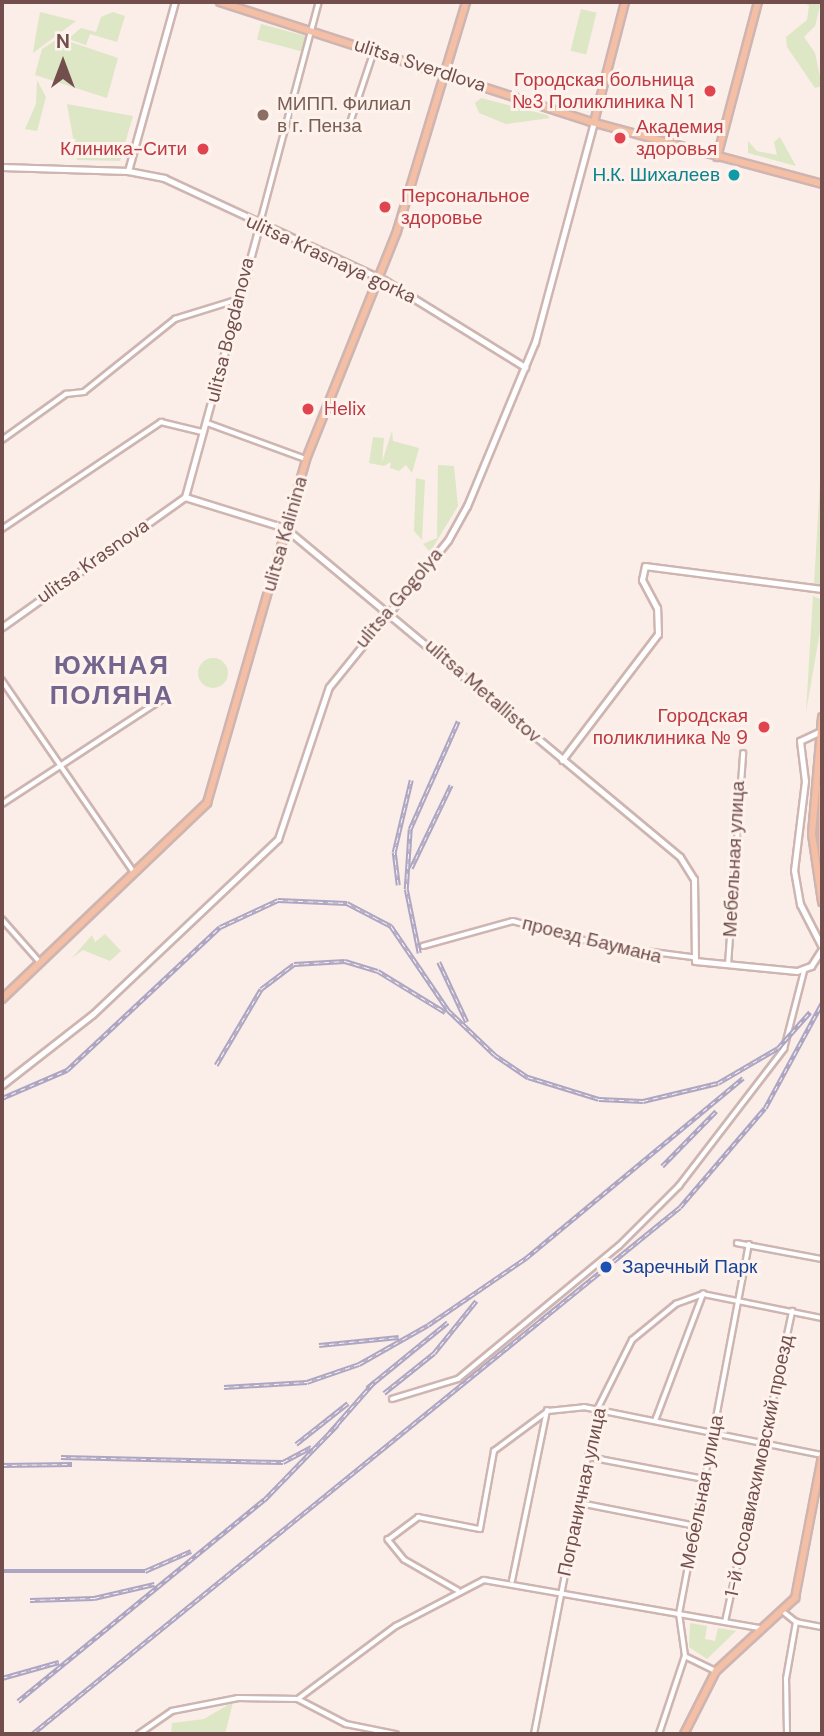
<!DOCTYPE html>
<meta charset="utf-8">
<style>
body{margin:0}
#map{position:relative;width:824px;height:1736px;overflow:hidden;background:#fbede7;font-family:"DM Sans",sans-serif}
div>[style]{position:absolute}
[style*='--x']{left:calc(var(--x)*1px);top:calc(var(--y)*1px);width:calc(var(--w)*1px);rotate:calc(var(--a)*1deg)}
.green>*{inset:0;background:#dde7c6;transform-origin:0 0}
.round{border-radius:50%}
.roads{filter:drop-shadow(2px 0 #ceb5b1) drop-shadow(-2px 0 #ceb5b1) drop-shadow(0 2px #ceb5b1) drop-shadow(0 -2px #ceb5b1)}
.street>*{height:3.5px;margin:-1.75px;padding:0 1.75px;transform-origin:1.75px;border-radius:1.75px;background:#fff}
.secondary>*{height:5px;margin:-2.5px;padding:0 2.5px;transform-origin:2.5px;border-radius:2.5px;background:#fff}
.primary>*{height:6px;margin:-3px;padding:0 3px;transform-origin:3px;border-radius:3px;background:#f4bfa4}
.rail>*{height:4.5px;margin-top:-2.25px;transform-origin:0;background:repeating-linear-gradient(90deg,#fef2ed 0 5px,#ada6c3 0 10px);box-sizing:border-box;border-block:2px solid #ada6c3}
.dots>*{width:19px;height:19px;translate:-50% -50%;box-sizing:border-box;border:4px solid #fef2ed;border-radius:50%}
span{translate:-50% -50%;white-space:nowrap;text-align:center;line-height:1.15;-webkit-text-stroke:6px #fef2ed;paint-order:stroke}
.street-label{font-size:19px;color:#724f4d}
.health-label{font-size:19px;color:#be3a42}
.right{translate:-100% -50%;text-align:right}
.left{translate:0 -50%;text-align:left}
.education-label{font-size:19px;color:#785e54}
.culture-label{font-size:19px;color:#0d838f}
.transit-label{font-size:19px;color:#164399}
.district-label{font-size:26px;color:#74658e;font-weight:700;letter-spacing:2px}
.frame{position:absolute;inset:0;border:4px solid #724f4d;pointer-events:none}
.north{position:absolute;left:28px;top:28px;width:70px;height:70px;-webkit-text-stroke:5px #fef2ed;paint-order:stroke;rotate:0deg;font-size:19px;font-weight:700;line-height:28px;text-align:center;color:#724f4d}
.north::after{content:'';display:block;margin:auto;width:24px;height:32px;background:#724f4d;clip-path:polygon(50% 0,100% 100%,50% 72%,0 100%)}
</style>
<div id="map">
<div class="green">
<i style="clip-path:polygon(803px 2px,821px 2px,815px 26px,804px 37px,815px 53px,822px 86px,815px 88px,787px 47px,786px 37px,807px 20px,809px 6px)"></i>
<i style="left:581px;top:9px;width:16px;height:43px;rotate:14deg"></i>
<i style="clip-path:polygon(40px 12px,76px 21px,33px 53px,35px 40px)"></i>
<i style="clip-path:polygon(113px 12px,125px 16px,117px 42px,90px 34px,86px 45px,68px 39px,81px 28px,96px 32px,101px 17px)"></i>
<i style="left:261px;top:24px;width:46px;height:16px;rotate:15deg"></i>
<i style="clip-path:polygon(59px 38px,118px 58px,107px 98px,35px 75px,42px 49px)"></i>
<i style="clip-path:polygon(37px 80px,46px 97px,37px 131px,25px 129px,36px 104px)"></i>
<i style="clip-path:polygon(481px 98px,547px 115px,550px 118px,506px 124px,479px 113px,475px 103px)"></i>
<i style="clip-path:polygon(67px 104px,133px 116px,120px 161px,77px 160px)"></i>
<i style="clip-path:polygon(780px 137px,796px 166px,748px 153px,748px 141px,757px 151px,777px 155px,774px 142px)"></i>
<i style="clip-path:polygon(392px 431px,393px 441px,419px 448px,412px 473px,406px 465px,399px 471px,390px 468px,391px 462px,384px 466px,369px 463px,373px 437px,384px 438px,382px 462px)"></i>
<i style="clip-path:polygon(822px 451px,822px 582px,819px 585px,814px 584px)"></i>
<i style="clip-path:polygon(438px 465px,454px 466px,458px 506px,430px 552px,423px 544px,437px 538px)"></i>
<i style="clip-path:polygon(416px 478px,425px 480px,422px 540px,414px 531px)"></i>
<i style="clip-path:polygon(813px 596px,822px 600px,822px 620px,806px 712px)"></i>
<i class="round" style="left:198px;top:658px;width:30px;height:30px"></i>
<i style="clip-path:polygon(105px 934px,121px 951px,110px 961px,83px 950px,72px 958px,92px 935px,95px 942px)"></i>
<i style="clip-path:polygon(690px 1623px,707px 1626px,705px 1639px,715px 1641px,718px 1628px,736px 1631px,707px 1659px,689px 1647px)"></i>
<i style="clip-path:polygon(233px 1702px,225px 1734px,171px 1734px,172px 1723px,204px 1719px)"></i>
</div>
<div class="roads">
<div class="street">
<i style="--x:348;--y:129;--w:82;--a:-71.6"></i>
<i style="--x:260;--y:223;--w:229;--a:-75.1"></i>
<i style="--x:207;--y:423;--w:105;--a:20"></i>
<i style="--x:2;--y:440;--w:79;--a:-35.7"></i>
<i style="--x:66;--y:394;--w:18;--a:-6"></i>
<i style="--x:84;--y:392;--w:117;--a:-38.7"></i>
<i style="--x:175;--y:319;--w:64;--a:-17.3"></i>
<i style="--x:2;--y:529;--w:192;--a:-33.9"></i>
<i style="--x:161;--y:422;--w:42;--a:13.7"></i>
<i style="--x:2;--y:680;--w:233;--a:55.5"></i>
<i style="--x:2;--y:804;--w:194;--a:-33.2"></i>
<i style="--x:2;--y:919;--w:57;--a:48.5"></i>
<i style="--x:423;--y:946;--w:93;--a:-15.5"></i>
<i style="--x:513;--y:921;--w:97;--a:14.9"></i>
<i style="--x:607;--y:946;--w:86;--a:7.4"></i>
<i style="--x:728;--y:965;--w:212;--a:-85.9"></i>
<i style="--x:737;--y:1243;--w:86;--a:10.7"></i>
<i style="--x:392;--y:1399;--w:69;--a:-16.9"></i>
<i style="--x:458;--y:1379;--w:209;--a:-39.6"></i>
<i style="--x:619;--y:1246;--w:85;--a:-45"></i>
<i style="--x:679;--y:1186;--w:173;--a:-52.5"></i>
<i style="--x:784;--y:1049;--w:81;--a:-75.6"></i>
<i style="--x:548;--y:1411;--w:36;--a:-6"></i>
<i style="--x:584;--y:1407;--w:243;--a:11.4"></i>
<i style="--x:655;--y:1421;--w:136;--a:-69.3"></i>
<i style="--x:589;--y:1457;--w:117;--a:10.8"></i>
<i style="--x:580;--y:1503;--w:118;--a:11.2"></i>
<i style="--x:512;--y:1581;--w:174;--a:-78.4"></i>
<i style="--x:458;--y:1591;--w:62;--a:-150.1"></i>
<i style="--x:404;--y:1560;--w:26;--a:-129"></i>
<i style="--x:388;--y:1540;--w:38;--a:-37"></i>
<i style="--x:418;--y:1517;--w:63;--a:11"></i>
<i style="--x:480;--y:1529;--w:79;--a:-79.8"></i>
<i style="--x:494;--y:1451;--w:67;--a:-36.5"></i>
<i style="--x:785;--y:1613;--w:14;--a:39"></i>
<i style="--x:796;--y:1622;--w:26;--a:11"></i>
<i style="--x:725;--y:1622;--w:318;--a:-77.8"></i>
<i style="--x:685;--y:1656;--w:34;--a:26"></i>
<i style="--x:298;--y:1699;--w:122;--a:-36.7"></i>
<i style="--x:396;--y:1626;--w:99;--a:-27.6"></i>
<i style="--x:484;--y:1580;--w:279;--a:9.9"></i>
<i style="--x:139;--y:1734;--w:40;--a:-34.9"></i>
<i style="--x:172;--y:1711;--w:67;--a:-11.1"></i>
<i style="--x:238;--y:1698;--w:60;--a:1"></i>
<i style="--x:298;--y:1699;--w:54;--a:27.5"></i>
<i style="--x:346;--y:1724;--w:51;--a:11.3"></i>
<i style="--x:534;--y:1734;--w:330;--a:-79"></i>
<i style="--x:597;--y:1410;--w:78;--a:-63.4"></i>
<i style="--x:632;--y:1340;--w:57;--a:-39.3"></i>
<i style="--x:676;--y:1304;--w:29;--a:-20"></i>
<i style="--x:703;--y:1294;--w:121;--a:11.4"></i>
<i style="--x:659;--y:1734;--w:82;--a:-71.6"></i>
<i style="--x:685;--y:1656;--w:42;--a:-98.1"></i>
<i style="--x:679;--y:1614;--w:376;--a:-79.3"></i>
<i style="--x:787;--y:1734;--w:55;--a:-91"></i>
<i style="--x:786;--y:1679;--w:58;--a:-80"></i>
</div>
<div class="secondary">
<i style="--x:2;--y:167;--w:126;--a:1.8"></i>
<i style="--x:128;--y:171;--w:37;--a:11"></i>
<i style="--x:164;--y:178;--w:242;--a:24.9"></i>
<i style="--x:384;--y:280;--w:166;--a:31.7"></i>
<i style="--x:128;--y:171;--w:175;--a:-74.5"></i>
<i style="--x:185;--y:497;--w:105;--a:17.2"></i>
<i style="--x:285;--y:528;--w:514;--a:39.79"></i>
<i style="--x:680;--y:857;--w:26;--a:58"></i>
<i style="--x:694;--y:879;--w:82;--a:89.3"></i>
<i style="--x:695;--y:961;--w:102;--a:5.6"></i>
<i style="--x:797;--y:971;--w:15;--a:-20"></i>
<i style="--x:811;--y:966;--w:20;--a:-57"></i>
<i style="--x:185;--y:497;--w:281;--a:-74.7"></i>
<i style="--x:2;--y:627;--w:224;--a:-35.4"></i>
<i style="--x:821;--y:731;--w:23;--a:155"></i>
<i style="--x:800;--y:741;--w:40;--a:82.9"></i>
<i style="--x:805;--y:781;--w:90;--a:97"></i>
<i style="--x:794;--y:870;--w:35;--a:80"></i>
<i style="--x:800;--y:904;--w:48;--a:62.9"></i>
<i style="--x:562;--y:760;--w:158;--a:-52.7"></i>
<i style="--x:658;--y:634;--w:26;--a:-92"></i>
<i style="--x:657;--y:608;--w:32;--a:-118"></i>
<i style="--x:642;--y:580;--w:14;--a:-78"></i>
<i style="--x:645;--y:566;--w:178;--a:7.4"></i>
<i style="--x:2;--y:1085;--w:115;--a:-38"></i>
<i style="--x:93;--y:1014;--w:255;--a:-43.4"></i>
<i style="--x:278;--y:839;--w:160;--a:-71.5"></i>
<i style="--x:329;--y:687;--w:189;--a:-51"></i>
<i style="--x:448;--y:540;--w:39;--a:-61"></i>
<i style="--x:467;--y:506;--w:178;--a:-67.5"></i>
<i style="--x:535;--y:342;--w:228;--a:-75"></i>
</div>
<div class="primary">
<i style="--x:220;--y:2;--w:390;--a:17.9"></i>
<i style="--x:591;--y:122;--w:239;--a:15"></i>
<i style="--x:594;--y:122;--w:124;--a:-75.5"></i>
<i style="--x:717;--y:157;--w:160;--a:-75.2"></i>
<i style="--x:822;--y:717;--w:117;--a:94.9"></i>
<i style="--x:812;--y:834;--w:69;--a:81.6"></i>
<i style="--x:822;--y:787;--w:68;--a:90"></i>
<i style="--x:2;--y:999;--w:284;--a:-43.7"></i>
<i style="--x:207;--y:803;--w:358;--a:-73.9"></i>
<i style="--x:306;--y:459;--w:245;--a:-68.2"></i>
<i style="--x:397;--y:231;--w:239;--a:-73.2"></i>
<i style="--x:684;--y:1734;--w:71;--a:-63.1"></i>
<i style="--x:716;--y:1671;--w:108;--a:-42.7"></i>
<i style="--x:795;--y:1598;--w:144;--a:-79.2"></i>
</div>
</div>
<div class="rail">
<i style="--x:411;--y:868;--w:92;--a:-64.3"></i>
<i style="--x:398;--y:885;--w:33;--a:-97"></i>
<i style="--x:394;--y:852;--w:74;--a:-76.7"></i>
<i style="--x:419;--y:953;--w:65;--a:-101.5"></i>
<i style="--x:406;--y:889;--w:60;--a:-86.2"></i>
<i style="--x:410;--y:829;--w:118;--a:-66"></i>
<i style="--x:439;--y:962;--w:66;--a:65"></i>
<i style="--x:216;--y:1065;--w:88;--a:-59.4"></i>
<i style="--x:261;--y:989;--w:41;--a:-37.1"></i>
<i style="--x:294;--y:964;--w:51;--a:-3.4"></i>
<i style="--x:345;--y:961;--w:34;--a:17"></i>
<i style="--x:378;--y:971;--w:79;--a:31.5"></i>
<i style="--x:2;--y:1098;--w:71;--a:-23.3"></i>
<i style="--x:67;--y:1070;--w:209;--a:-43.1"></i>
<i style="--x:220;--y:927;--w:64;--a:-25"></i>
<i style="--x:278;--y:900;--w:69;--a:2.5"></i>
<i style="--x:347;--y:903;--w:50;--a:27.6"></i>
<i style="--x:391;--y:926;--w:102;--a:55.8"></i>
<i style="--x:448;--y:1010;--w:65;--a:43.8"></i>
<i style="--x:495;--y:1055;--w:40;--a:34"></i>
<i style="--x:528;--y:1077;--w:74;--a:17.2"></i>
<i style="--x:599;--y:1099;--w:44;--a:2.6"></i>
<i style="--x:643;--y:1101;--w:77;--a:-13.5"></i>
<i style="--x:718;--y:1083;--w:69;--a:-30.3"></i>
<i style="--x:778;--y:1048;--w:48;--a:-48.4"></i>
<i style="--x:662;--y:1166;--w:77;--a:-45.5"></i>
<i style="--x:319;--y:1345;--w:80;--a:-5.7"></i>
<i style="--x:224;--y:1387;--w:83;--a:-3.4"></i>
<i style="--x:307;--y:1382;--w:55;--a:-19.1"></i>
<i style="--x:359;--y:1364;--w:79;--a:-29.5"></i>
<i style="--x:428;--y:1325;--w:119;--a:-34.4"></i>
<i style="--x:526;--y:1258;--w:282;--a:-39.7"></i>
<i style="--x:367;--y:1388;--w:104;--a:-39.2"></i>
<i style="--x:384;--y:1393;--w:64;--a:-38.7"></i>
<i style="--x:434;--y:1353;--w:67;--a:-51.1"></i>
<i style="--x:330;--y:1432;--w:67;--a:-48.7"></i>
<i style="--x:296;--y:1444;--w:66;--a:-38.3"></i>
<i style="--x:61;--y:1457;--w:222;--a:1.3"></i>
<i style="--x:283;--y:1462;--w:32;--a:-28"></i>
<i style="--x:2;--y:1465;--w:70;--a:-0.8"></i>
<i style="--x:2;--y:1571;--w:143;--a:0"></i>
<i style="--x:145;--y:1571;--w:50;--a:-23.5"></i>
<i style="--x:30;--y:1600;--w:64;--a:-1.8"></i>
<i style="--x:94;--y:1598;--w:62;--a:-13.1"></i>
<i style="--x:2;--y:1678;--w:59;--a:-15.7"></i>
<i style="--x:18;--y:1701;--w:318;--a:-39.3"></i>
<i style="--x:264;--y:1500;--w:105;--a:-45.8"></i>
<i style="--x:32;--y:1734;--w:835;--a:-39.12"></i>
<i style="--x:680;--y:1207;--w:130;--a:-49.4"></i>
<i style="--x:765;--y:1108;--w:119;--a:-61.5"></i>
</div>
<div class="dots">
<i style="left:710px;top:91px;background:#e0444e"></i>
<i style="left:263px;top:115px;background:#8d6e63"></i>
<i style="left:620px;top:138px;background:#e0444e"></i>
<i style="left:203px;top:149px;background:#e0444e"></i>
<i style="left:734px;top:175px;background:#0f9aa8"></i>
<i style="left:385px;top:207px;background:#e0444e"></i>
<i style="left:308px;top:409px;background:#e0444e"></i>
<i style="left:764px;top:727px;background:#e0444e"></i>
<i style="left:606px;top:1267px;background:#1a4fb4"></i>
</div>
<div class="street-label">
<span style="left:420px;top:65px;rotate:18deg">ulitsa Sverdlova</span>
<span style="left:331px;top:259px;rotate:25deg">ulitsa Krasnaya gorka</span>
<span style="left:230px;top:330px;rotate:-76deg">ulitsa Bogdanova</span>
<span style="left:285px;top:534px;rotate:-74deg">ulitsa Kalinina</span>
<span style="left:93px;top:561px;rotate:-35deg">ulitsa Krasnova</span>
<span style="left:399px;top:598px;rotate:-50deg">ulitsa Gogolya</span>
<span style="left:483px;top:691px;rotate:41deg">ulitsa Metallistov</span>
<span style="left:734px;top:859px;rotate:-87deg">Мебельная улица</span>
<span style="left:592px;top:940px;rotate:14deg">проезд Баумана</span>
<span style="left:759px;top:1466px;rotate:-78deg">1-й Осоавиахимовский проезд</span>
<span style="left:582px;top:1492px;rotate:-78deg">Пограничная улица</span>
<span style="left:702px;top:1492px;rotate:-79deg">Мебельная улица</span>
</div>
<div class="health-label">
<span class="right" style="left:694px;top:91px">Городская больница<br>№3 Поликлиника N 1</span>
<span class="left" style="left:636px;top:138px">Академия<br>здоровья</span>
<span class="right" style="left:187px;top:149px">Клиника-Сити</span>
<span class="left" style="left:401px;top:207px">Персональное<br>здоровье</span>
<span class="left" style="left:324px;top:409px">Helix</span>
<span class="right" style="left:748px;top:727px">Городская<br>поликлиника № 9</span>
</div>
<div class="education-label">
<span class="left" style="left:277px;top:115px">МИПП. Филиал<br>в г. Пенза</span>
</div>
<div class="culture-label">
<span class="right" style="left:720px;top:175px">Н.К. Шихалеев</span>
</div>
<div class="transit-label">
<span class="left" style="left:622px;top:1267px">Заречный Парк</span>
</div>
<div class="district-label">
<span style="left:112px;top:681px">ЮЖНАЯ<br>ПОЛЯНА</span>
</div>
<div class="frame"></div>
<div class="north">N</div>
</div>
